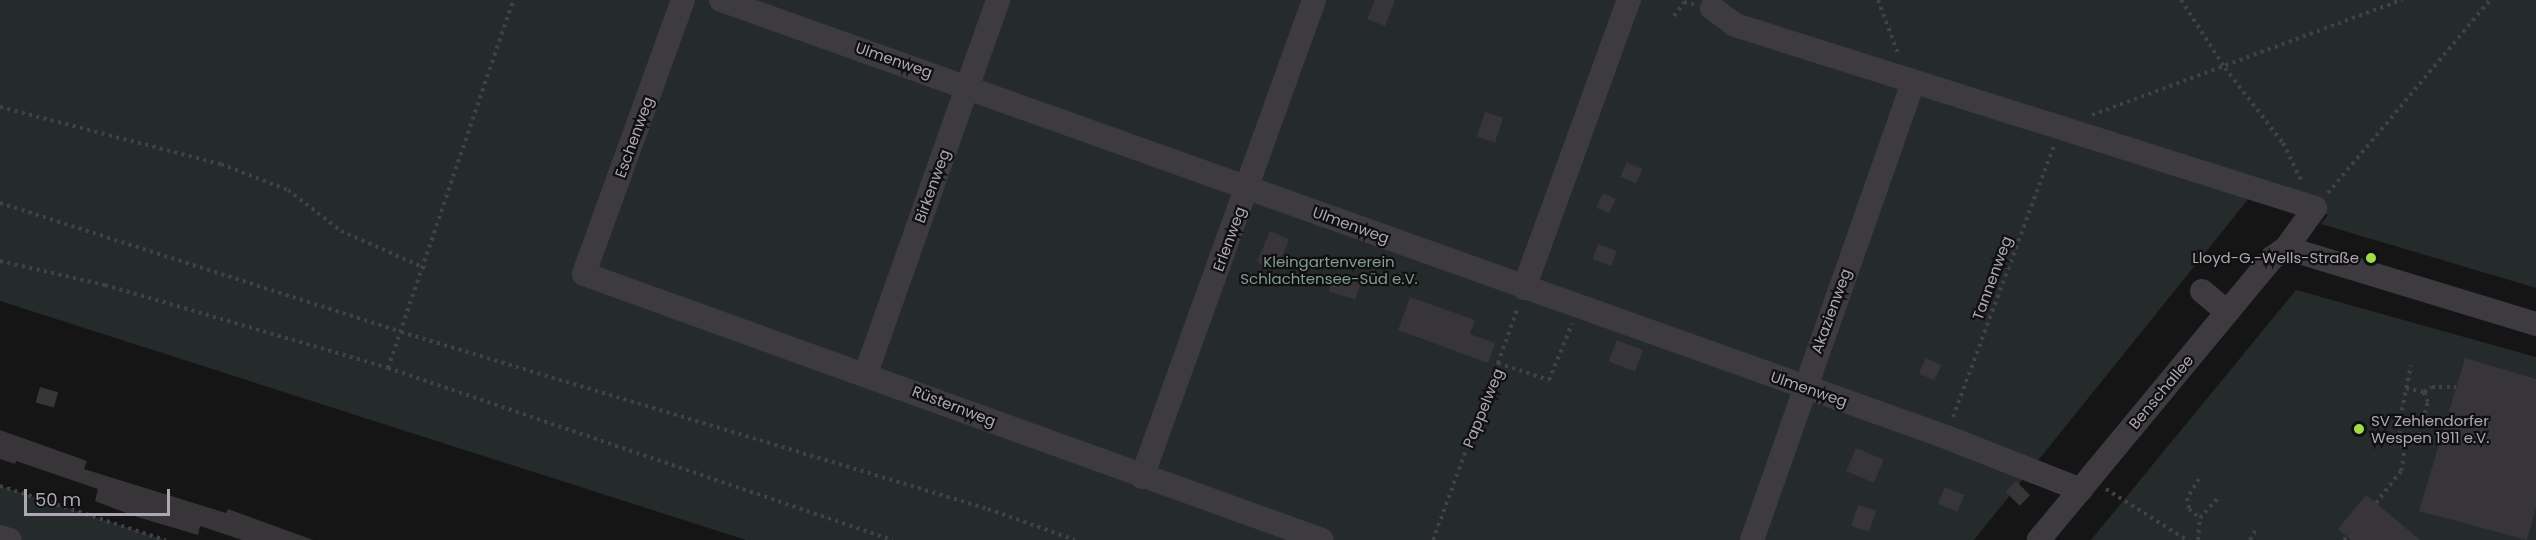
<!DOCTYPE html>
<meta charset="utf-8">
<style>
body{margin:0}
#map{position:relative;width:2536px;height:540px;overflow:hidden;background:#161516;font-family:Poppins,sans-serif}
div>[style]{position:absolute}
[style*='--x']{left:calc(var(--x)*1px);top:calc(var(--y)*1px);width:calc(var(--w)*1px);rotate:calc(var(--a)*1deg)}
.green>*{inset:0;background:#242b2a}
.building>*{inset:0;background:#373538;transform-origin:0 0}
.path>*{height:4px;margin-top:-2px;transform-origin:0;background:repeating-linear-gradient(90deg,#434147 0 3px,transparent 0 7.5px)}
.minor>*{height:24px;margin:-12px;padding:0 12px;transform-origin:12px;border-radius:12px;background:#3e3b40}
.dots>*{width:16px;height:16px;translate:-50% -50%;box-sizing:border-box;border:3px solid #111011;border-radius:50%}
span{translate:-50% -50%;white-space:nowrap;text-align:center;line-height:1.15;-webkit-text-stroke:4.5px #111011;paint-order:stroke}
.street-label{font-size:15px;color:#aea8b5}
.poi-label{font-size:15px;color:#aea8b5}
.right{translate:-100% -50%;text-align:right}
.left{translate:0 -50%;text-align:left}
.park-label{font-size:15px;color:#829e98}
.scale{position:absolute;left:24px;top:489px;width:146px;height:27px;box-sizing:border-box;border:3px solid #aea8b5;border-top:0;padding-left:8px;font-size:18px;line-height:21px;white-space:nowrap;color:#aea8b5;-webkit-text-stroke:4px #111011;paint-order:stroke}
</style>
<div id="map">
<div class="green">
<i style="clip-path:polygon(0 0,2536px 0,2536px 288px,2321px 224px,2328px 215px,2254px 192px,1974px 540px,746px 540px,0 301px)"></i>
<i style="clip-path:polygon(2296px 290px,2536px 357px,2536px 540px,2091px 540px)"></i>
<i style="clip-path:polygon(0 486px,165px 540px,10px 540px,0 537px)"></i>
</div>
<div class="building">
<i style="clip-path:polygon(1375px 0,1395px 0,1385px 26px,1367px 19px)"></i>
<i style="left:1485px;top:112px;width:19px;height:26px;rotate:18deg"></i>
<i style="left:1627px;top:162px;width:17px;height:16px;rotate:24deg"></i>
<i style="left:1603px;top:193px;width:14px;height:16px;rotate:25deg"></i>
<i style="left:1270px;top:231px;width:21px;height:34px;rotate:23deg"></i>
<i style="left:1598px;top:244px;width:20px;height:16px;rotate:20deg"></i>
<i style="left:1334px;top:275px;width:28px;height:17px;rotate:18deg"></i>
<i style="clip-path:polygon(1410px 297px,1475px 320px,1470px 334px,1495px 343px,1488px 363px,1398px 330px)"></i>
<i style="left:1617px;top:340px;width:28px;height:23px;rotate:21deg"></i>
<i style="left:1926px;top:358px;width:17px;height:17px;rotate:25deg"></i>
<i style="clip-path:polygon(2465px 358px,2536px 379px,2536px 508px,2527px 540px,2419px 511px)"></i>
<i style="left:40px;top:387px;width:19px;height:16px;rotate:16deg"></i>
<i style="clip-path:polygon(0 430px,87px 461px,84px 469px,226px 513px,228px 509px,313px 540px,242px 540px,200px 526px,198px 535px,134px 516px,95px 501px,98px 489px,16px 461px,15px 464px,0 459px)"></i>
<i style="left:1856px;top:448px;width:30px;height:25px;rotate:23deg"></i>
<i style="left:2016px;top:481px;width:20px;height:15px;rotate:45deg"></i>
<i style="left:1945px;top:487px;width:21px;height:18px;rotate:23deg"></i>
<i style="clip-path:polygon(2366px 495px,2376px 503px,2420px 540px,2351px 540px,2338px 529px)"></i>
<i style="left:1858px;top:505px;width:19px;height:22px;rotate:18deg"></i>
</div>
<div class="path">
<i style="--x:1878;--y:0;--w:60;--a:69.4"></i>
<i style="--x:2181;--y:0;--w:81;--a:57.1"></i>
<i style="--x:2225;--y:68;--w:95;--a:52.3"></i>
<i style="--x:2283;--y:143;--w:43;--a:64"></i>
<i style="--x:1674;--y:16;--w:17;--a:-54"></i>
<i style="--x:1684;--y:2;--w:10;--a:11"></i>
<i style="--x:0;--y:107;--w:228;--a:14.5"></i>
<i style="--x:221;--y:164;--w:72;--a:21.2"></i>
<i style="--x:288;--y:190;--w:67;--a:37.7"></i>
<i style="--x:341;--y:231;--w:92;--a:23.8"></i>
<i style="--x:2092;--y:115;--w:331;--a:-20.4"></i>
<i style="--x:2328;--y:193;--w:252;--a:-50"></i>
<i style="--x:0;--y:203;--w:421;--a:17.8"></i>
<i style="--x:401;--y:332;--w:613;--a:16.78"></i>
<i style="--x:988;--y:509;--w:92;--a:19.6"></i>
<i style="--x:0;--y:261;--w:108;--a:12.9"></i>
<i style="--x:105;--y:285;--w:295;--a:16.3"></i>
<i style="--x:388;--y:368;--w:533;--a:18.84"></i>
<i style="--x:1498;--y:363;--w:59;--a:-70.3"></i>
<i style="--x:388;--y:368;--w:389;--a:-71.2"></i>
<i style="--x:2406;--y:388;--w:18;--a:13"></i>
<i style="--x:2424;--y:392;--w:9;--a:-32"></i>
<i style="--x:2432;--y:387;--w:24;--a:0"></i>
<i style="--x:1953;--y:417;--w:289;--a:-69.6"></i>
<i style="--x:2402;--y:443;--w:19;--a:-25"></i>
<i style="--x:2419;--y:435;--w:34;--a:-75"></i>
<i style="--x:2428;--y:402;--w:11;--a:-112"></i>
<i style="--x:2199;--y:479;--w:22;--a:122"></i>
<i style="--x:2187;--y:498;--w:11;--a:80"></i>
<i style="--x:2189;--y:509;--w:14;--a:39"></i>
<i style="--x:0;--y:486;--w:174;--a:18.1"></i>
<i style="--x:2106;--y:489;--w:96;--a:32.2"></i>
<i style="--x:2376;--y:503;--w:41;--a:-52"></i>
<i style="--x:2401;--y:471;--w:15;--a:-79"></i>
<i style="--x:2404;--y:456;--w:31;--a:-99"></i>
<i style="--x:2399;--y:425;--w:61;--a:-78.7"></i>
<i style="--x:1433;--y:540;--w:189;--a:-69.8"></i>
<i style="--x:1498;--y:363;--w:54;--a:18.4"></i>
<i style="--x:1549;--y:380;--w:61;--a:-67.7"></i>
<i style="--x:2198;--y:540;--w:22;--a:-85"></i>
<i style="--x:2200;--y:518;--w:28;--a:-48"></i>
<i style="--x:2250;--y:540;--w:14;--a:-60"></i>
<i style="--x:2344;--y:540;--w:5;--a:-53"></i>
</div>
<div class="minor">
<i style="--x:683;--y:0;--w:291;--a:109.9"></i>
<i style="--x:584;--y:274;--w:784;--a:19.82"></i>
<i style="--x:721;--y:0;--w:1301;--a:19.63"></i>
<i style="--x:1946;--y:437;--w:145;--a:21.4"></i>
<i style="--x:1712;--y:8;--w:29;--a:36"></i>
<i style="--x:1735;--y:25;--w:608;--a:17.51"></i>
<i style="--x:2315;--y:208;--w:49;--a:125.9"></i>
<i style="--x:2286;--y:248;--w:17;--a:144"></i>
<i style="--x:2272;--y:258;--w:366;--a:129.6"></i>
<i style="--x:2286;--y:248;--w:261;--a:16.9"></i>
<i style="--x:1524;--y:288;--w:307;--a:-70"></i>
<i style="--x:2202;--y:291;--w:33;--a:40"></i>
<i style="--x:866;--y:373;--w:396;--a:-70.5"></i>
<i style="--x:1142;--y:477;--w:507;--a:-70.17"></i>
<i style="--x:0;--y:537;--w:10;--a:17"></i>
<i style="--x:1752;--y:540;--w:485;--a:-70.6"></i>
</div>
<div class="dots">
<i style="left:2371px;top:258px;background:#a2dc47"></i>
<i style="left:2359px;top:429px;background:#a2dc47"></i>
</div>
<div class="street-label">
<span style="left:894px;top:60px;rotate:19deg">Ulmenweg</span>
<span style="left:634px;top:137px;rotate:-70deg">Eschenweg</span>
<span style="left:932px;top:186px;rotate:-70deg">Birkenweg</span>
<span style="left:1351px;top:225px;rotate:20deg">Ulmenweg</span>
<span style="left:1229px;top:239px;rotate:-70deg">Erlenweg</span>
<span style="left:1992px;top:278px;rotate:-70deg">Tannenweg</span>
<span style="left:1831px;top:311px;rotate:-70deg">Akazienweg</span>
<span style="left:1809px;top:389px;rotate:19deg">Ulmenweg</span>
<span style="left:2161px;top:392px;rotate:-50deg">Benschallee</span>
<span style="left:954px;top:406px;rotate:21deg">Rüsternweg</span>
<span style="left:1483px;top:408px;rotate:-68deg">Pappelweg</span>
</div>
<div class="poi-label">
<span class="right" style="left:2359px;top:258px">Lloyd-G.-Wells-Straße</span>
<span class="left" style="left:2371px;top:429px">SV Zehlendorfer<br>Wespen 1911 e.V.</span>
</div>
<div class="park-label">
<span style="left:1329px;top:270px">Kleingartenverein<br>Schlachtensee-Süd e.V.</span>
</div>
<div class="scale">50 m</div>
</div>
